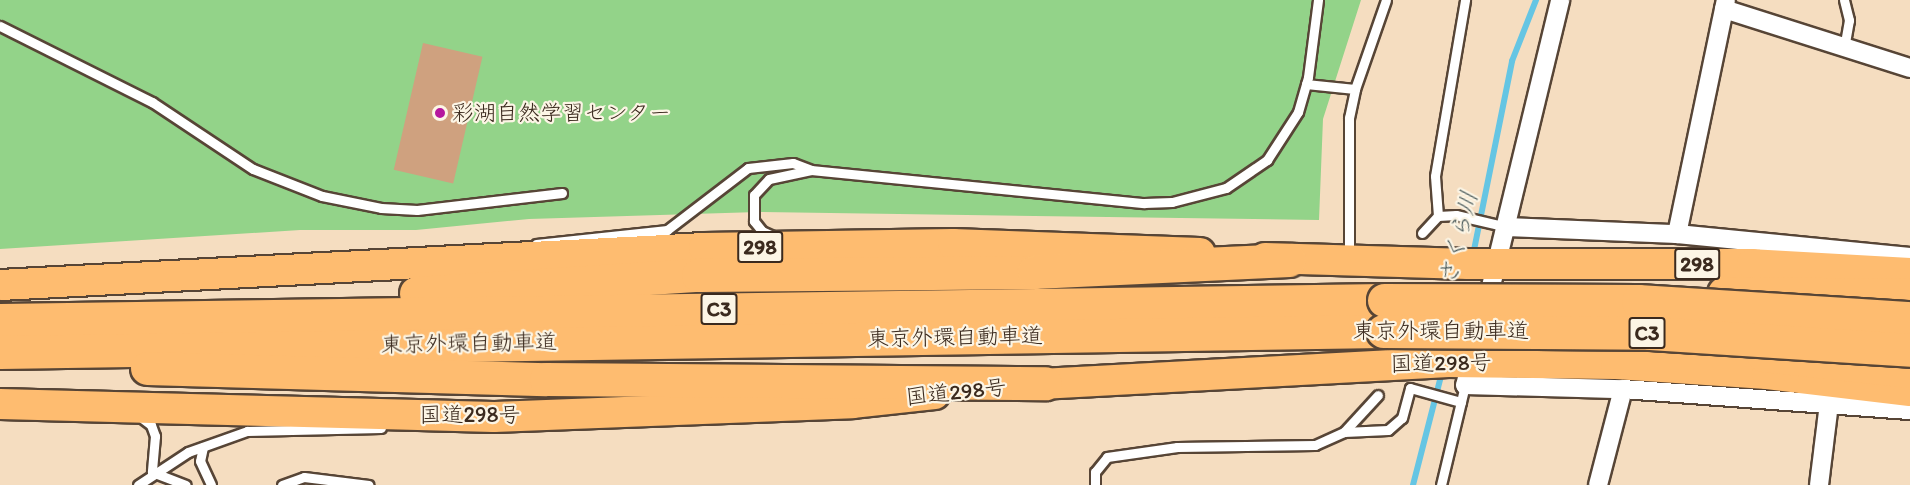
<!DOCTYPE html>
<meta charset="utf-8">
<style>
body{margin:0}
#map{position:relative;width:1910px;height:485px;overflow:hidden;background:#f5ddc0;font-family:Itim,"Klee One",sans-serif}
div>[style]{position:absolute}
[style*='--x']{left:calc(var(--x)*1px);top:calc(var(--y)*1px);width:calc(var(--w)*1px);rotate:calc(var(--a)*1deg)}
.green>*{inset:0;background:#93d389}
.stream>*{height:6px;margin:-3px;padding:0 3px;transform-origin:3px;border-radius:3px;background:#65c5e3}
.building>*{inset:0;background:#cfa17f;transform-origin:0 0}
.roads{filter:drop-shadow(2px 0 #574536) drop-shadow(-2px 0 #574536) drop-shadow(0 2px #574536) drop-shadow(0 -2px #574536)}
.service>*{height:9px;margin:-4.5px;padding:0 4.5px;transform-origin:4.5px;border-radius:4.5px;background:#fff}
.minor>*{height:18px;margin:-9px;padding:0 9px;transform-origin:9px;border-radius:9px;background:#fff}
.trunk>*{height:30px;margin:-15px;padding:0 15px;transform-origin:15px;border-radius:15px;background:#febc70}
.motorway>*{height:33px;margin:-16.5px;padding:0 16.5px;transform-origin:16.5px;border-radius:16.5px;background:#febc70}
.bridges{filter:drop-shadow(2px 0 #574536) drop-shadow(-2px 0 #574536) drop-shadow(0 2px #574536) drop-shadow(0 -2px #574536)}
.motorway-bridge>*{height:33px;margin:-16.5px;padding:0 16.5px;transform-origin:16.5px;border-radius:16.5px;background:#febc70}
.dots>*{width:16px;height:16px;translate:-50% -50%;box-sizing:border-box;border:3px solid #fcf5e5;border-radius:50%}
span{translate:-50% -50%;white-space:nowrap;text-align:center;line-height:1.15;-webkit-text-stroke:4.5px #fcf5e5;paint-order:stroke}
.shield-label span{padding:2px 4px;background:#fcf5e5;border:2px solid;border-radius:4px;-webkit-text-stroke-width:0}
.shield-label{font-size:21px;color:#3b2a1e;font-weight:700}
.poi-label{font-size:22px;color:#3b2a1e}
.left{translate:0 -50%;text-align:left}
.street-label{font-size:22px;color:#3b2a1e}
.water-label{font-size:24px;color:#485859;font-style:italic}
</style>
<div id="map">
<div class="green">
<i style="clip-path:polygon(0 0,1361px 0,1323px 119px,1319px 220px,758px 212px,529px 219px,416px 230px,300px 230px,0 249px)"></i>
</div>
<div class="stream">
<i style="--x:1473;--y:255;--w:198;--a:-78.6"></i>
<i style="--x:1512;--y:61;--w:66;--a:-68.5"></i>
<i style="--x:1413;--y:485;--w:117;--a:-75.6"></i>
</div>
<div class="building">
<i style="left:423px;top:43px;width:61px;height:130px;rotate:13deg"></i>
</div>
<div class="roads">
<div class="service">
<i style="--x:1844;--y:0;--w:21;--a:76"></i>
<i style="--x:1849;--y:20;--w:27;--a:100"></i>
<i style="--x:0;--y:26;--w:170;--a:26.6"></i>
<i style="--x:152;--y:102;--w:121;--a:33.6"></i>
<i style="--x:253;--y:169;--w:74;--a:21.4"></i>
<i style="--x:322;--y:196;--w:60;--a:11.5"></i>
<i style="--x:381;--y:208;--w:36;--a:3"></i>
<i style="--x:417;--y:210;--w:146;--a:-6.7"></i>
<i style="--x:1306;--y:84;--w:49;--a:5.8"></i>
<i style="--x:1438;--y:216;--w:40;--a:-94.3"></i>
<i style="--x:1435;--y:176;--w:179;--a:-80.3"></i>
<i style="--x:1422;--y:233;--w:23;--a:-47"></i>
<i style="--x:1438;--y:216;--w:18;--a:-3"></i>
<i style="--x:1456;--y:215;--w:52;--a:13.2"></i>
<i style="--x:773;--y:236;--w:12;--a:-156"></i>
<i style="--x:762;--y:231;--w:13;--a:-129"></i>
<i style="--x:754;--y:221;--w:26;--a:-90"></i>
<i style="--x:754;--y:195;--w:22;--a:-47"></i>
<i style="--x:769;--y:179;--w:43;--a:-12.1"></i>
<i style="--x:811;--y:170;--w:335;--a:5.7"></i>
<i style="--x:1144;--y:203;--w:28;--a:-2"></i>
<i style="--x:1172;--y:202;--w:56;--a:-14.5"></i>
<i style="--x:1226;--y:188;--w:50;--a:-34.3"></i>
<i style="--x:1267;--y:160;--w:57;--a:-57.1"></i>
<i style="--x:1298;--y:112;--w:36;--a:-74"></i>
<i style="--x:1308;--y:77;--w:78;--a:-82.6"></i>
<i style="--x:536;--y:244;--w:132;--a:-6.1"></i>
<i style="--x:667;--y:230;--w:102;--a:-37.4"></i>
<i style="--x:748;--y:168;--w:45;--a:-6.3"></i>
<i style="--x:793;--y:163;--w:19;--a:21"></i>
<i style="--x:1349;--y:257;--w:139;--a:-90"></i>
<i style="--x:1349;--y:118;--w:30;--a:-78"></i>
<i style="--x:1355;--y:89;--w:94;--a:-70.8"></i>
<i style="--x:139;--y:416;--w:15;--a:37"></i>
<i style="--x:151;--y:425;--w:12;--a:70"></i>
<i style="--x:155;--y:436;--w:36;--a:95"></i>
<i style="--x:152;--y:472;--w:36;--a:21"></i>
<i style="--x:1344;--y:432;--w:50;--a:-47.4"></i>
<i style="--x:203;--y:447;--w:14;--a:102"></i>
<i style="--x:200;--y:461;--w:26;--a:65"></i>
<i style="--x:138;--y:485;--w:60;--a:-33.4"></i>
<i style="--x:188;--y:452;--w:63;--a:-19.6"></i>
<i style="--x:247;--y:431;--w:134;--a:-1.3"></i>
<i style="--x:282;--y:485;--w:23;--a:-20"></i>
<i style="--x:304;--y:477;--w:65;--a:7"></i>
<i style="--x:1095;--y:485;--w:13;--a:-90"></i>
<i style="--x:1095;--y:472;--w:19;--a:-51"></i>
<i style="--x:1107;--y:457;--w:71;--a:-8.1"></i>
<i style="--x:1177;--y:447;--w:138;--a:-0.8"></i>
<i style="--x:1315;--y:445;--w:32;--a:-24"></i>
<i style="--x:1344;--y:432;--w:44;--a:-2.6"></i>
<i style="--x:1388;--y:430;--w:18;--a:-41"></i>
<i style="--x:1402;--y:418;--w:31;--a:-75"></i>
<i style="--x:1410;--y:388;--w:53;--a:15.4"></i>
<i style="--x:1441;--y:485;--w:103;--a:-76.5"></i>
</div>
<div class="minor">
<i style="--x:1724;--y:9;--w:195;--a:17.6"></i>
<i style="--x:1507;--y:227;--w:170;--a:2.4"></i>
<i style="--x:1677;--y:234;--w:234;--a:5.6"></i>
<i style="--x:1677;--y:234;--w:239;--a:-78.2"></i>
<i style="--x:1486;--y:307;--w:316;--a:-76.4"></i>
<i style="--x:1473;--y:354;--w:32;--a:104"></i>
<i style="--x:1465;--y:385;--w:158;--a:1.5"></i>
<i style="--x:1623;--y:389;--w:288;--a:4.2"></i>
<i style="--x:1598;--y:485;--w:99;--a:-75.4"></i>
<i style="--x:1819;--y:485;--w:82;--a:-83"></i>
</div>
<div class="trunk">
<i style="--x:1265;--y:258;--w:203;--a:1.7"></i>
<i style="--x:1468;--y:264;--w:284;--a:0"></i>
<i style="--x:1752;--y:264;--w:158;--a:3.3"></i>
<i style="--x:0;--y:285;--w:705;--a:-3.01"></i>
<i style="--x:704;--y:248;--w:249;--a:-0.9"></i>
<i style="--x:953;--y:244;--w:247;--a:2.1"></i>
<i style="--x:1022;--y:385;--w:427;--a:-3.1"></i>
<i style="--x:1448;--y:362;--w:168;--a:0.7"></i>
<i style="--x:1616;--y:364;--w:151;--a:3.8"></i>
<i style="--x:1767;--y:374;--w:144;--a:6.8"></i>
<i style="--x:0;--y:404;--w:494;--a:1.5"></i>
<i style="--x:494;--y:417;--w:358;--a:-2.2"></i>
<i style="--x:852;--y:403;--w:83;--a:-6.2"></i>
</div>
<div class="motorway">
<i style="--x:416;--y:293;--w:283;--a:-3.7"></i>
<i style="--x:698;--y:275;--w:336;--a:-0.5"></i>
<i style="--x:1034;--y:272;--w:255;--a:-2.7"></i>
<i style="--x:1724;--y:293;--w:186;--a:0.6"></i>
<i style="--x:0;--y:320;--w:1384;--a:-0.83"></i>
<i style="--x:0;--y:352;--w:1383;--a:-0.87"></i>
<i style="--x:1763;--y:355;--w:148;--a:6.2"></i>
<i style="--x:147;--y:368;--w:399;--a:1.6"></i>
<i style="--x:546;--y:379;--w:499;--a:0.5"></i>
</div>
</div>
<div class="bridges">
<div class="motorway-bridge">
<i style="--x:1384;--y:300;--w:254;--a:0.2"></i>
<i style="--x:1638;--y:301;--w:273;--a:3.6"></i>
<i style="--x:1383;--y:331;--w:267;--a:0.4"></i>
<i style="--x:1650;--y:333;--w:261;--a:3.7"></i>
</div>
</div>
<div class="dots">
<i style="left:440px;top:113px;background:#b5179e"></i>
</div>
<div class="shield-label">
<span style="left:760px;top:247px">298</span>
<span style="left:1697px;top:264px">298</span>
<span style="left:719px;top:309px">C3</span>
<span style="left:1647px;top:333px">C3</span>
</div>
<div class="poi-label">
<span class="left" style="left:452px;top:113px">彩湖自然学習センター</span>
</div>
<div class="street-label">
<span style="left:1441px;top:331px">東京外環自動車道</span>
<span style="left:955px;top:337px;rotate:-1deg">東京外環自動車道</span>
<span style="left:469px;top:343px;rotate:-1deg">東京外環自動車道</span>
<span style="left:1441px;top:363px;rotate:-1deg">国道298号</span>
<span style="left:956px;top:392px;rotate:-6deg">国道298号</span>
<span style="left:470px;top:415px">国道298号</span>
</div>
<div class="water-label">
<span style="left:1458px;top:238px;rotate:-76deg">さくら川</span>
</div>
</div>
